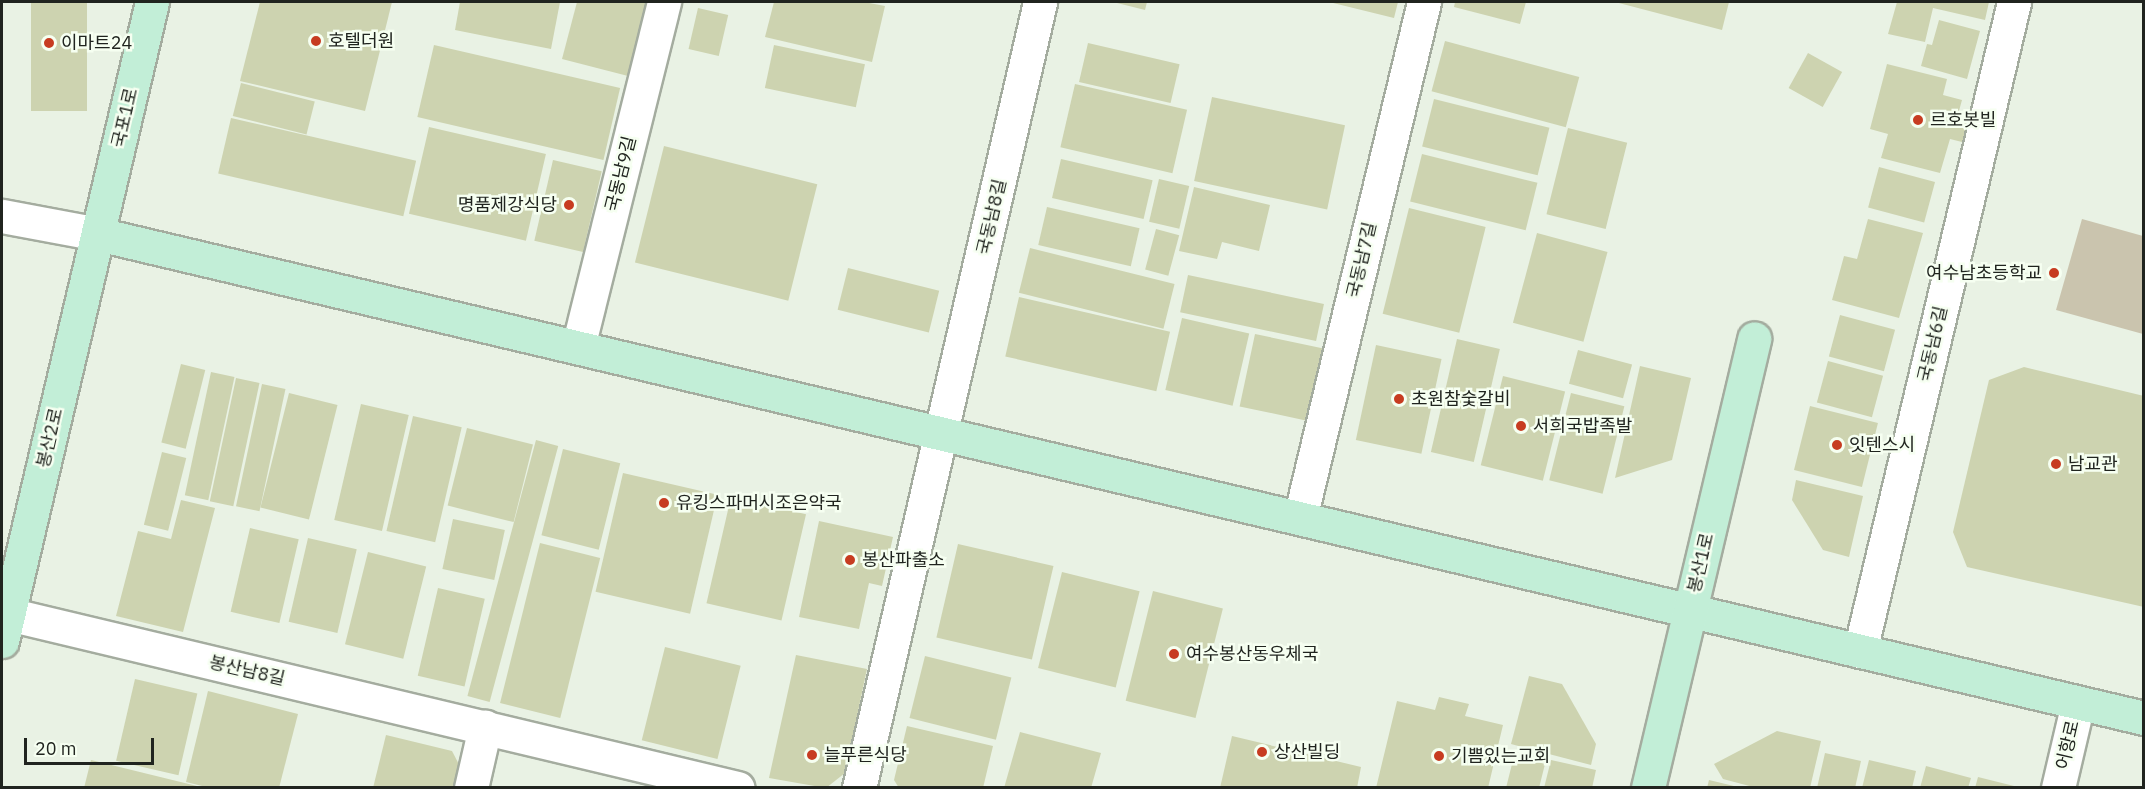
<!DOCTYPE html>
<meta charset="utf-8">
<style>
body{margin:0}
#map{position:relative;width:2145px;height:789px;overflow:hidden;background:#e9f2e4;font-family:"IBM Plex Sans","Noto Sans KR",sans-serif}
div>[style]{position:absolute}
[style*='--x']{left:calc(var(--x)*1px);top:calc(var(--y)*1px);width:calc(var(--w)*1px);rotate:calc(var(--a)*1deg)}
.green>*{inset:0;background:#cac4ae}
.building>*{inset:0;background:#cdd3b0;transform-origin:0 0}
.roads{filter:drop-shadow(2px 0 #a4ac9f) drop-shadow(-2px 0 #a4ac9f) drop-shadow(0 2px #a4ac9f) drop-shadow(0 -2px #a4ac9f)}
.street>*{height:33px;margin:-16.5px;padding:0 16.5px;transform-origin:16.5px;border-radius:16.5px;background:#fff}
.secondary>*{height:33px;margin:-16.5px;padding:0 16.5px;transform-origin:16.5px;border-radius:16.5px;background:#c2eed7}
.dots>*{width:16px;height:16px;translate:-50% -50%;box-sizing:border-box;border:3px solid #f6fff1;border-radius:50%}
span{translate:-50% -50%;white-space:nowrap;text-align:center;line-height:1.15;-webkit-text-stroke:5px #f6fff1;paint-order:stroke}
.poi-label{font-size:18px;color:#20241f}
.left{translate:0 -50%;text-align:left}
.right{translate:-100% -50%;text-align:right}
.street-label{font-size:18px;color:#20241f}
.frame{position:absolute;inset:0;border:3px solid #20241f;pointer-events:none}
.scale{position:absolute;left:24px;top:738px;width:130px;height:27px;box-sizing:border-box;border:3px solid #20241f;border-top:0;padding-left:8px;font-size:18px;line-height:21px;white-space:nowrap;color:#20241f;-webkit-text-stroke:4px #f6fff1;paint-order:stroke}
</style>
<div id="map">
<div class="green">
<i style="clip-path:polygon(2082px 219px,2143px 236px,2143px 334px,2056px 310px)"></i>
</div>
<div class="building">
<i style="left:31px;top:2px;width:56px;height:109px"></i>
<i style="clip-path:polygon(260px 2px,392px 2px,365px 111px,240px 81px)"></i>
<i style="clip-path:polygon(460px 2px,560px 2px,551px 49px,455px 30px)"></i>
<i style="clip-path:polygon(577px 2px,648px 2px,628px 76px,562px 59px)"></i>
<i style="clip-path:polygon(774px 2px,864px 2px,885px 6px,872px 62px,765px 37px)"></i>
<i style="clip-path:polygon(1113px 2px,1147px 2px,1145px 10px)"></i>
<i style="clip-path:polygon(1329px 2px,1398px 2px,1394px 18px)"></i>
<i style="clip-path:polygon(1455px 2px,1526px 2px,1520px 24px,1454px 7px)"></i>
<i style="clip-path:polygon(1615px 2px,1729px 2px,1722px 30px)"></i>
<i style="clip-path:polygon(1897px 2px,1989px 2px,1985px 20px,1933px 8px,1925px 42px,1888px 34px)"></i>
<i style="left:698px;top:8px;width:31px;height:42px;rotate:13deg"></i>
<i style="clip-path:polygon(1939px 20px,1980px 31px,1967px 79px,1921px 66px,1927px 44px,1932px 45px)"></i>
<i style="left:1445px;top:41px;width:139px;height:52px;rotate:15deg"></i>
<i style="left:1088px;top:43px;width:94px;height:40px;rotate:13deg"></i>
<i style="left:434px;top:45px;width:191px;height:74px;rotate:13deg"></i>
<i style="left:774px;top:45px;width:93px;height:44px;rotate:12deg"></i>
<i style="left:1808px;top:53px;width:39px;height:40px;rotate:29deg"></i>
<i style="clip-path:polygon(1887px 64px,1947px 79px,1943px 95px,1962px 100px,1957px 118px,1971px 122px,1966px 143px,1950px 139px,1940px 173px,1881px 158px,1888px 134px,1870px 129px)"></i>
<i style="left:241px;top:83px;width:76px;height:34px;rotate:14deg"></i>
<i style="left:1075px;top:84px;width:115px;height:65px;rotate:13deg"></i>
<i style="left:1212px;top:97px;width:136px;height:86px;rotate:12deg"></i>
<i style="left:1434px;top:99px;width:119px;height:49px;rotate:14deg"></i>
<i style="left:231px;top:118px;width:190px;height:57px;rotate:13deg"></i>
<i style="left:429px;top:127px;width:120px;height:89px;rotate:13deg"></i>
<i style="left:1568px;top:128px;width:61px;height:89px;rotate:14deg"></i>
<i style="left:664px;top:146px;width:158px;height:120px;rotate:14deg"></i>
<i style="left:1422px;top:154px;width:119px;height:49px;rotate:14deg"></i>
<i style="left:1061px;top:159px;width:94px;height:40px;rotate:13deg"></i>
<i style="left:553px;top:160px;width:50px;height:83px;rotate:13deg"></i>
<i style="left:1879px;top:167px;width:58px;height:42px;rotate:15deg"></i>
<i style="left:1159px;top:179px;width:31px;height:44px;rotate:13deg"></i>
<i style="clip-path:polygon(1194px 187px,1270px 205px,1259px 251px,1222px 242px,1217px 259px,1179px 251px)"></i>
<i style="left:1047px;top:207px;width:95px;height:39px;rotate:13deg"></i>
<i style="left:1409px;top:208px;width:79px;height:109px;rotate:14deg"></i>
<i style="clip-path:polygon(1868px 219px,1923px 233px,1899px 318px,1832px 300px,1844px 256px,1857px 259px)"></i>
<i style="left:1156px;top:229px;width:24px;height:42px;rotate:15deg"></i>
<i style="left:1537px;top:233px;width:73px;height:93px;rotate:15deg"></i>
<i style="left:1030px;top:248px;width:149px;height:46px;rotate:14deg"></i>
<i style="left:848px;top:268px;width:94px;height:43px;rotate:14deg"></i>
<i style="left:1188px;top:275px;width:139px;height:38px;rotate:12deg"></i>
<i style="left:1019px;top:297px;width:155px;height:61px;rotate:13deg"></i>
<i style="left:1840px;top:315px;width:57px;height:43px;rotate:15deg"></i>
<i style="left:1182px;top:318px;width:69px;height:74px;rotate:13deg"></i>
<i style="left:1255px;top:334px;width:70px;height:74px;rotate:12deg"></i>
<i style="left:1457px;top:339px;width:44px;height:116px;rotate:13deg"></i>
<i style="left:1376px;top:345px;width:67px;height:97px;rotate:12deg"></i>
<i style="left:1578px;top:350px;width:56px;height:35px;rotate:15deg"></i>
<i style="left:1828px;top:361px;width:57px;height:43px;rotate:15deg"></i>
<i style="left:181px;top:364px;width:25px;height:81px;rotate:14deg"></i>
<i style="clip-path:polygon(1640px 366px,1691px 378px,1672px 460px,1615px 478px)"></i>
<i style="clip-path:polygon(2024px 367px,2144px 396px,2144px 607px,1967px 567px,1953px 532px,1989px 380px)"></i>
<i style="left:211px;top:372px;width:24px;height:126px;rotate:12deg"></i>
<i style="left:1503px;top:376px;width:64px;height:92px;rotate:14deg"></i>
<i style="left:236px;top:378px;width:24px;height:126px;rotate:12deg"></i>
<i style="left:262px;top:384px;width:24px;height:125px;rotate:12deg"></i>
<i style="left:289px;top:393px;width:50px;height:118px;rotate:14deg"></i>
<i style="left:1571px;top:393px;width:55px;height:90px;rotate:14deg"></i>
<i style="left:361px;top:404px;width:49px;height:119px;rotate:13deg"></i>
<i style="left:1810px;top:406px;width:70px;height:66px;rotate:14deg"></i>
<i style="left:413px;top:416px;width:50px;height:118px;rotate:13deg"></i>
<i style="left:467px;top:428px;width:68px;height:80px;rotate:14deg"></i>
<i style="left:536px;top:440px;width:23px;height:265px;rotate:15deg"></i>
<i style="left:563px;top:449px;width:59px;height:89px;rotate:14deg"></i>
<i style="left:162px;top:452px;width:25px;height:75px;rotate:14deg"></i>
<i style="left:623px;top:473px;width:97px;height:122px;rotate:13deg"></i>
<i style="clip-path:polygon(1796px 480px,1863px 496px,1849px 557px,1823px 550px,1792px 500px)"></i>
<i style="left:731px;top:497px;width:77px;height:109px;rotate:13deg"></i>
<i style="clip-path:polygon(181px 500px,215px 508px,183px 632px,116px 616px,138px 531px,171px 539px)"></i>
<i style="left:453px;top:519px;width:53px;height:51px;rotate:12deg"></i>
<i style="clip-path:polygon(819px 521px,893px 537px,882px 586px,869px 583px,859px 629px,799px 617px)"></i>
<i style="left:250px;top:528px;width:50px;height:86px;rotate:13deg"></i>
<i style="left:308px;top:538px;width:50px;height:86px;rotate:13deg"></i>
<i style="left:540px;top:543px;width:62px;height:165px;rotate:14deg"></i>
<i style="left:958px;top:544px;width:98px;height:96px;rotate:13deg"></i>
<i style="left:368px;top:552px;width:60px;height:95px;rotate:14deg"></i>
<i style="left:1062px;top:572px;width:80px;height:99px;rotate:14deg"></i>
<i style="left:438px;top:588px;width:48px;height:90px;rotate:13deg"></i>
<i style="left:1153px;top:591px;width:72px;height:113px;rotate:14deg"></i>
<i style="left:665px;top:647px;width:78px;height:96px;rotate:14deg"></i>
<i style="clip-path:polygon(796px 655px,867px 669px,845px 773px,826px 788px,769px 778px)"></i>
<i style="left:925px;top:656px;width:89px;height:64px;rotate:14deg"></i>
<i style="clip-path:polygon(1529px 676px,1562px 684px,1596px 744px,1591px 765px,1511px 744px)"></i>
<i style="left:135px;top:679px;width:64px;height:84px;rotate:13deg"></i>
<i style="clip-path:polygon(208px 691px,298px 714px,279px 788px,210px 788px,186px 782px)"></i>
<i style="clip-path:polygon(1439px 697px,1469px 704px,1465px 716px,1503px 725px,1488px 788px,1376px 788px,1397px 701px,1435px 710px)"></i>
<i style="clip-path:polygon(907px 726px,993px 746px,983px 788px,899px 788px,894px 780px)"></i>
<i style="clip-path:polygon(1777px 731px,1821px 741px,1810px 788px,1757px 788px,1723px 779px,1714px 764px)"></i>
<i style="clip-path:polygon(1020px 732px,1101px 753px,1091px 788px,1004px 788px)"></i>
<i style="clip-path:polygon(386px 735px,452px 751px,465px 776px,462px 788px,373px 788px)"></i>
<i style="clip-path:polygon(1232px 736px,1361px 767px,1357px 788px,1220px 788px)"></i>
<i style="clip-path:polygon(1825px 753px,1861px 761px,1855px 788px,1817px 788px)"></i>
<i style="clip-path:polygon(1514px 756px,1545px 764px,1539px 788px,1506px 788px)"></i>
<i style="clip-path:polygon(91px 760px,201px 787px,201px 788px,84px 788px)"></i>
<i style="clip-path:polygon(1551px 760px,1596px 770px,1592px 788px,1544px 788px)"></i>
<i style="clip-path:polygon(1869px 760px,1916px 771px,1912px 788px,1862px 788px)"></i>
<i style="clip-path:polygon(1926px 766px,1971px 778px,1968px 788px,1920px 788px)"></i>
<i style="clip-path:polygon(1978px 777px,2018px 787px,2018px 788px,1975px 788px)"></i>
<i style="clip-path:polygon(1709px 780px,1738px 787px,1738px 788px,1707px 788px)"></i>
</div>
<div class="roads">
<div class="street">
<i style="--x:2;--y:216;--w:98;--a:10.6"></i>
<i style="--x:578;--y:347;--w:356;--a:-76"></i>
<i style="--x:1300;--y:518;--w:531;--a:-76.49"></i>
<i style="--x:8;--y:614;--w:750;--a:13.41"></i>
<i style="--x:1860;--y:651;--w:667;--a:-76.65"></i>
<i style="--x:471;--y:788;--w:63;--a:-77.1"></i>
<i style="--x:859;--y:788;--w:807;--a:-77.03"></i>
<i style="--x:2058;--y:788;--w:87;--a:-76.8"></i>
</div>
<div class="secondary">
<i style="--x:98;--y:234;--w:2102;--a:13.31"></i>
<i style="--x:2;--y:641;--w:656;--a:-76.79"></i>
<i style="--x:1648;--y:788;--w:462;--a:-76.7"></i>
</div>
</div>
<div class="dots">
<i style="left:316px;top:41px;background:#c73c21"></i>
<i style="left:49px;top:43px;background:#c73c21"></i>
<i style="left:1918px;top:120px;background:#c73c21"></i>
<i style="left:569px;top:205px;background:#c73c21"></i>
<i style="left:2054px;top:273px;background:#c73c21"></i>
<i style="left:1399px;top:399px;background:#c73c21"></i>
<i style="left:1521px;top:426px;background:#c73c21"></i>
<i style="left:1837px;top:445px;background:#c73c21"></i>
<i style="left:2056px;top:464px;background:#c73c21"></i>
<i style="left:664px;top:503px;background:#c73c21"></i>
<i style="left:850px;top:560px;background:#c73c21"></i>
<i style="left:1174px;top:654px;background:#c73c21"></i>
<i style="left:1262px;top:752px;background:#c73c21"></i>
<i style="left:812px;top:755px;background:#c73c21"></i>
<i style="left:1439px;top:756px;background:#c73c21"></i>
</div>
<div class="poi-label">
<span class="left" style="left:328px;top:41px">호텔더원</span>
<span class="left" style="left:61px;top:43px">이마트24</span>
<span class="left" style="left:1930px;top:120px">르호봇빌</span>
<span class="right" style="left:557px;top:205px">명품제강식당</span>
<span class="right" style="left:2042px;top:273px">여수남초등학교</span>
<span class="left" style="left:1411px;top:399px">초원참숯갈비</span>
<span class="left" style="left:1533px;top:426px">서희국밥족발</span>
<span class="left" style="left:1849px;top:445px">잇텐스시</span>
<span class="left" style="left:2068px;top:464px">남교관</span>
<span class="left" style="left:676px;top:503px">유킹스파머시조은약국</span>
<span class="left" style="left:862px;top:560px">봉산파출소</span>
<span class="left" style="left:1186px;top:654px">여수봉산동우체국</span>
<span class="left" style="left:1274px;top:752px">상산빌딩</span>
<span class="left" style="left:824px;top:755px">늘푸른식당</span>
<span class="left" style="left:1451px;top:756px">기쁨있는교회</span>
</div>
<div class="street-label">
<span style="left:125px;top:118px;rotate:-77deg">국포1로</span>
<span style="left:621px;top:174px;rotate:-76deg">국동남9길</span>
<span style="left:992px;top:217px;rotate:-77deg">국동남8길</span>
<span style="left:1362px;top:260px;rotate:-77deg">국동남7길</span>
<span style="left:1933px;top:344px;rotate:-77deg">국동남6길</span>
<span style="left:50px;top:438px;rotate:-77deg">봉산2로</span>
<span style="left:1701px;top:563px;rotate:-77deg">봉산1로</span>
<span style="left:247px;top:671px;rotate:13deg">봉산남8길</span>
<span style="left:2068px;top:745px;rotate:-77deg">어항로</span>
</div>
<div class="frame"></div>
<div class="scale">20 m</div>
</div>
